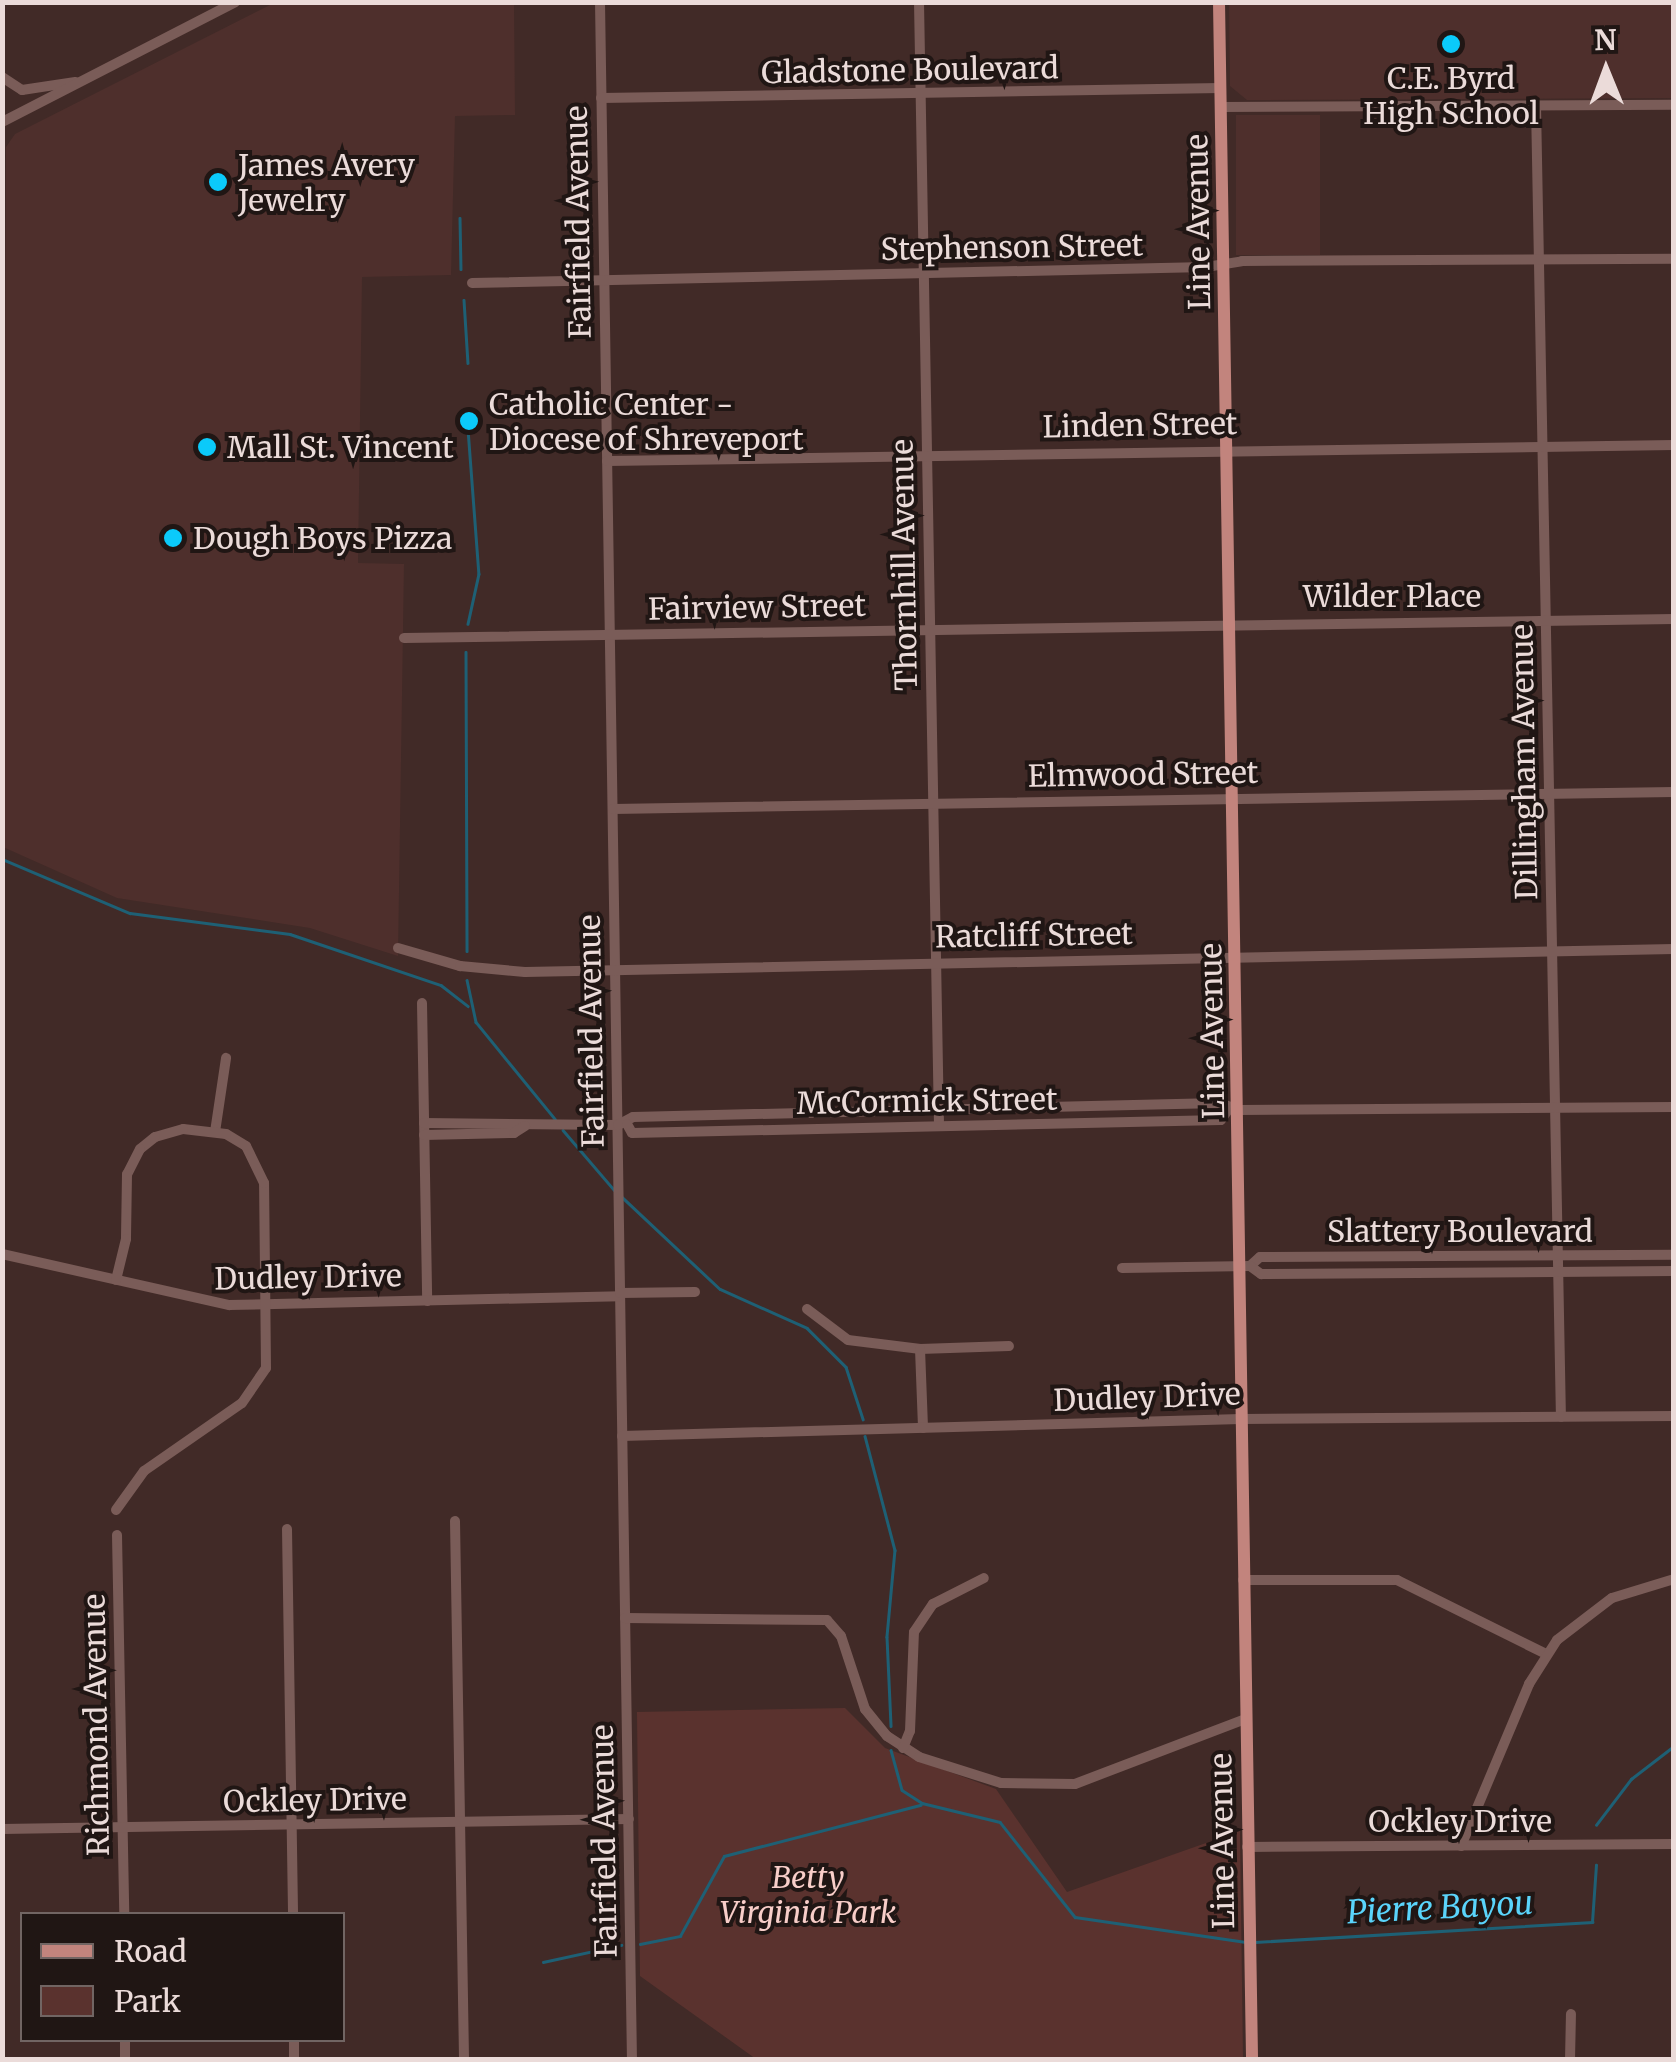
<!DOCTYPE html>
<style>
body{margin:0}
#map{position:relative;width:1676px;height:2062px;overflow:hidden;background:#412a27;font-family:Merriweather,serif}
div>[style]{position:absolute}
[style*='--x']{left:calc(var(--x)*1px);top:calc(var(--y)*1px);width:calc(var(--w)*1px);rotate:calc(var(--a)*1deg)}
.built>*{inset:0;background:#4e2f2c;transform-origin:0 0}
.green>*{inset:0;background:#5a322e}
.stream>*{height:2.5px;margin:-1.25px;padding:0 1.25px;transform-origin:1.25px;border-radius:1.25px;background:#1e6075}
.minor>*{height:10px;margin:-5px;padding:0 5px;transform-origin:5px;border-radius:5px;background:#7a5c58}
.major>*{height:12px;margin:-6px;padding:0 6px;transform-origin:6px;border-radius:6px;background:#c2847d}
.dots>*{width:28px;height:28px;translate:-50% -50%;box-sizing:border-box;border:5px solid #201614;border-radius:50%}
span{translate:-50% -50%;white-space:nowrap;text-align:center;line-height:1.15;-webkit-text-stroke:8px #201614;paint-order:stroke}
.street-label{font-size:30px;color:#ebdbd9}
.poi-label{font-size:30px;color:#ebdbd9}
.left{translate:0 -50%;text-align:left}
.park-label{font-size:30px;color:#f8cec9;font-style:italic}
.water-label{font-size:32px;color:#5ad4fb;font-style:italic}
.frame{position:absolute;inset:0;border:5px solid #ebdbd9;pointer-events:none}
.legend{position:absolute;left:20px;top:1912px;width:325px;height:130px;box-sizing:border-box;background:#201614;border:2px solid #716563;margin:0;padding:12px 18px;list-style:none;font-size:30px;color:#ebdbd9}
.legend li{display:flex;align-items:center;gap:20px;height:50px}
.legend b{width:50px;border:2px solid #716563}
.north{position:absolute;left:1556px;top:20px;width:100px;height:100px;-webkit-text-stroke:8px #201614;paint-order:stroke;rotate:359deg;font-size:28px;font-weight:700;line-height:40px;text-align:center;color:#ebdbd9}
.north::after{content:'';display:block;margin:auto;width:35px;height:45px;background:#ebdbd9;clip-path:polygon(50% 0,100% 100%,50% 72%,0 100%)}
</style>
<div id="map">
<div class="built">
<i style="clip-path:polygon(274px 3px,514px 3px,515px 115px,455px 116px,451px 275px,362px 277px,358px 563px,404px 564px,398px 956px,310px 928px,117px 898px,3px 847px,6px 147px,15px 134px)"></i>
<i style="clip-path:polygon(1229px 3px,1673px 3px,1673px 98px,1247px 100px,1230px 86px)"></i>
<i style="left:1236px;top:115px;width:84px;height:140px"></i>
</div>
<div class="green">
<i style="clip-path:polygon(845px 1708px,885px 1748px,996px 1789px,1067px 1892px,1240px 1831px,1243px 2059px,756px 2059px,640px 1976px,637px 1712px)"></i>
</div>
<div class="stream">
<i style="--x:460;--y:218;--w:51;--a:88.9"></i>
<i style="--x:464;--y:300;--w:63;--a:86.4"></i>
<i style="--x:468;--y:429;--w:145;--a:85.7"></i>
<i style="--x:479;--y:574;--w:51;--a:102.4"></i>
<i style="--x:466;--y:652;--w:299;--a:89.8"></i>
<i style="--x:2;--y:859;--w:139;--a:22.9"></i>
<i style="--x:130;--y:913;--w:161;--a:7.5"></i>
<i style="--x:290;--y:934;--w:159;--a:18.7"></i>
<i style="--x:441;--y:985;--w:34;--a:38"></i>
<i style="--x:467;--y:980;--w:43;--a:77.9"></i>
<i style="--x:476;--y:1022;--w:125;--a:50.8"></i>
<i style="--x:563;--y:1130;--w:82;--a:49.5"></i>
<i style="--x:622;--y:1197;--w:134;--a:43.2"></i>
<i style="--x:720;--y:1289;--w:95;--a:24.1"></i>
<i style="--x:807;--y:1328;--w:55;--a:45"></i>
<i style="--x:846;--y:1367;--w:55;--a:71.9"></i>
<i style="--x:865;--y:1436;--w:118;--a:75.3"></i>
<i style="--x:895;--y:1550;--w:87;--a:95.3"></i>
<i style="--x:887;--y:1637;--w:89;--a:87.4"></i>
<i style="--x:891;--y:1750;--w:41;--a:74.6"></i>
<i style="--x:902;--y:1790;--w:24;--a:33"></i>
<i style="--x:922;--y:1803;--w:80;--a:13.7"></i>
<i style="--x:1000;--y:1822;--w:121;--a:51.7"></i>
<i style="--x:1075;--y:1917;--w:174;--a:8.3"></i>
<i style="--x:1596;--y:1825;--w:58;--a:-52.7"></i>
<i style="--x:1631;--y:1779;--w:54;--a:-37.5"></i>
<i style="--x:1255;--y:1942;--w:338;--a:-3.4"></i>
<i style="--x:1592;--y:1922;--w:57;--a:-86"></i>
<i style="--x:640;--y:1944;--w:41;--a:-11.3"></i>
<i style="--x:680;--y:1936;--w:91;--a:-61.2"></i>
<i style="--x:724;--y:1856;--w:203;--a:-14.6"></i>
<i style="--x:543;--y:1962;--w:80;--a:-12.3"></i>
</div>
<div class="minor">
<i style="--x:600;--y:2;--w:2058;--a:89.11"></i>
<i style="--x:919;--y:2;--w:1124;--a:88.98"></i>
<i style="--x:2;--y:77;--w:24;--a:33"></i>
<i style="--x:22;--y:90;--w:54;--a:-8.6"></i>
<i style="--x:601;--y:98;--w:620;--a:-0.92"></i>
<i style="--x:1536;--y:106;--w:1311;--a:88.91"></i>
<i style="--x:1221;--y:107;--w:453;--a:-0.3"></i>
<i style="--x:2;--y:122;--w:262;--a:-27.2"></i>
<i style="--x:472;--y:283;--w:734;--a:-1.25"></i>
<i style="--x:1206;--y:267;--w:36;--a:-9"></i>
<i style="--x:1242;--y:261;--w:432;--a:-0.3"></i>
<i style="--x:607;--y:461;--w:1067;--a:-0.86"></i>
<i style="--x:404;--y:638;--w:1270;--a:-0.86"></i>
<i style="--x:613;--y:809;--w:1061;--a:-0.92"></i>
<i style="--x:398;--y:948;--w:65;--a:16.2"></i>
<i style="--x:460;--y:966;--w:65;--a:5.3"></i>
<i style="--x:525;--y:972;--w:1149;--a:-1.15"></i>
<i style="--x:422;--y:1003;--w:298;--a:89"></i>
<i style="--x:424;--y:1123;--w:194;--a:0.6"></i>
<i style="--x:618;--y:1125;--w:17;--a:-28"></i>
<i style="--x:633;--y:1117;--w:586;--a:-1.37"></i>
<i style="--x:1219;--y:1103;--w:21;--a:19"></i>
<i style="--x:1239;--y:1110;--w:435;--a:-0.4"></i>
<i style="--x:627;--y:1124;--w:10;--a:61"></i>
<i style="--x:632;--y:1133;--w:589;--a:-1.26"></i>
<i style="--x:1221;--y:1120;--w:12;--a:-55"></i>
<i style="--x:215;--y:1132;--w:75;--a:-81.5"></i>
<i style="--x:424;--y:1135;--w:90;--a:-1.3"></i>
<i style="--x:514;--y:1133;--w:13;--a:-32"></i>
<i style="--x:2;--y:1254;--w:233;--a:12.7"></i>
<i style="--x:229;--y:1305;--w:391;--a:-1.3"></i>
<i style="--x:1250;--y:1266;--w:13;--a:-42"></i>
<i style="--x:1260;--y:1257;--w:414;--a:-0.3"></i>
<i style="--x:1122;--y:1268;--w:128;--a:-0.9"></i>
<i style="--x:1250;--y:1266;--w:14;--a:36"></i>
<i style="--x:1261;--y:1274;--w:413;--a:-0.4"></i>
<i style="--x:620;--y:1293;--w:75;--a:-0.8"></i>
<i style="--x:807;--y:1309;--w:51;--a:37.1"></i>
<i style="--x:848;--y:1340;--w:73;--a:7.1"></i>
<i style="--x:920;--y:1349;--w:89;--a:-1.9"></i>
<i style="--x:920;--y:1349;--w:79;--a:87.8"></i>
<i style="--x:622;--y:1436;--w:619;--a:-1.57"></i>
<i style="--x:1241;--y:1419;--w:433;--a:-0.4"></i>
<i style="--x:116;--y:1510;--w:48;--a:-54.3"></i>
<i style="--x:144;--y:1471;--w:119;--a:-34.8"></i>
<i style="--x:242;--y:1403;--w:42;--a:-55.6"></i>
<i style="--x:266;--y:1368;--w:185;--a:-90.6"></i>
<i style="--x:264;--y:1183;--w:41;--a:-115.9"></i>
<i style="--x:246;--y:1146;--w:23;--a:-149"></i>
<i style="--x:226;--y:1134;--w:43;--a:-173.4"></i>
<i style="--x:183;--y:1129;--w:29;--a:164"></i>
<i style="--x:155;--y:1137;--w:19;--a:141"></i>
<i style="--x:140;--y:1149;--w:28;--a:117"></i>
<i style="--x:127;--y:1174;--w:65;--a:90.9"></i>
<i style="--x:126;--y:1239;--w:42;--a:103.7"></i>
<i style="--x:455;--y:1521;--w:539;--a:89.04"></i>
<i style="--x:287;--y:1529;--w:385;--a:89.1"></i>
<i style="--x:117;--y:1535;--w:379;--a:88.9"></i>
<i style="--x:1243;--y:1580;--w:154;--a:0"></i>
<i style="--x:1397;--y:1580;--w:166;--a:26.4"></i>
<i style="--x:625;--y:1618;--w:202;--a:0.6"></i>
<i style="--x:827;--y:1620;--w:21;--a:49"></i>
<i style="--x:841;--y:1636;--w:77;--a:71.8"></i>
<i style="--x:865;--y:1709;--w:35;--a:51"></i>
<i style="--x:887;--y:1736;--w:38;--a:33"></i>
<i style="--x:919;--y:1757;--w:86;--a:17.6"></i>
<i style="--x:1001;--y:1783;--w:74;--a:0.8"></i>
<i style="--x:1075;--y:1784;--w:182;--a:-20.9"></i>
<i style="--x:903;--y:1748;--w:18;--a:-68"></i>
<i style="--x:910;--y:1731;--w:99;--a:-87.7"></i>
<i style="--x:914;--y:1632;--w:34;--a:-56"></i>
<i style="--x:933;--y:1604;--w:57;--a:-27"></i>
<i style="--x:2;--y:1829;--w:627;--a:-0.91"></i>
<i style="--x:1461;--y:1846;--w:176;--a:-67.2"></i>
<i style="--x:1529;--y:1684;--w:52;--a:-57.5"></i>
<i style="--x:1557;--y:1640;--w:69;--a:-37.4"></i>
<i style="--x:1612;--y:1598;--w:65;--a:-17"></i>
<i style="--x:1247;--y:1847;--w:427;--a:-0.4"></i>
<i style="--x:125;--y:2040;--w:20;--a:90"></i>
<i style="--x:294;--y:2040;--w:20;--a:90"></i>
<i style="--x:1570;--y:2060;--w:46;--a:-88.8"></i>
</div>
<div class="major">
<i style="--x:1219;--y:2;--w:2058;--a:89.08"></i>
</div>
<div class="dots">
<i style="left:1451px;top:44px;background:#0bcafa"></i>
<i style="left:218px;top:182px;background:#0bcafa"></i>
<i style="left:469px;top:421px;background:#0bcafa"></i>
<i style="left:207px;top:447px;background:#0bcafa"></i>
<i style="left:173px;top:538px;background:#0bcafa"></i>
</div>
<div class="street-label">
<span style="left:910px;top:70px;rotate:-1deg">Gladstone Boulevard</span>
<span style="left:578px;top:222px;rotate:-91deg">Fairfield Avenue</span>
<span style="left:1198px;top:222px;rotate:-91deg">Line Avenue</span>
<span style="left:1012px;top:247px;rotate:-1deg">Stephenson Street</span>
<span style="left:1140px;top:425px;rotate:-1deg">Linden Street</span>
<span style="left:904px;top:565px;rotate:-91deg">Thornhill Avenue</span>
<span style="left:1392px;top:596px">Wilder Place</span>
<span style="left:757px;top:607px;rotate:-1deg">Fairview Street</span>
<span style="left:1524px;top:762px;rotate:-91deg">Dillingham Avenue</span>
<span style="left:1143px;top:774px;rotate:-1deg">Elmwood Street</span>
<span style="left:1034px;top:935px;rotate:-1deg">Ratcliff Street</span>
<span style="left:591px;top:1031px;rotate:-91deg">Fairfield Avenue</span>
<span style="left:1212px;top:1031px;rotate:-91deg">Line Avenue</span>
<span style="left:927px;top:1101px;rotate:-1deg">McCormick Street</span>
<span style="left:1460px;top:1231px">Slattery Boulevard</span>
<span style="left:308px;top:1277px;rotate:-1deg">Dudley Drive</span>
<span style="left:1147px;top:1397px;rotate:-2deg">Dudley Drive</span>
<span style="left:96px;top:1725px;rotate:-91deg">Richmond Avenue</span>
<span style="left:315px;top:1800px;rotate:-1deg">Ockley Drive</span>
<span style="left:1460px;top:1821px">Ockley Drive</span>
<span style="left:604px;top:1841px;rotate:-91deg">Fairfield Avenue</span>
<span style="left:1222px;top:1841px;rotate:-91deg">Line Avenue</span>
</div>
<div class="poi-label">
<span style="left:1451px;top:95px">C.E. Byrd<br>High School</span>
<span class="left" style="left:238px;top:182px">James Avery<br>Jewelry</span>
<span class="left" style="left:489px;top:421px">Catholic Center -<br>Diocese of Shreveport</span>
<span class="left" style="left:227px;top:447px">Mall St. Vincent</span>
<span class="left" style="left:193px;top:538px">Dough Boys Pizza</span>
</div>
<div class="park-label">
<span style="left:808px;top:1894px">Betty<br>Virginia Park</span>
</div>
<div class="water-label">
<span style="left:1440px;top:1908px;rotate:-3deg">Pierre Bayou</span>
</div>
<div class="frame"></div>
<ul class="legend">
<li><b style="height:12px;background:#c2847d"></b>Road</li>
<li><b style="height:28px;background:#5a322e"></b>Park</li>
</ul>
<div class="north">N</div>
</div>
